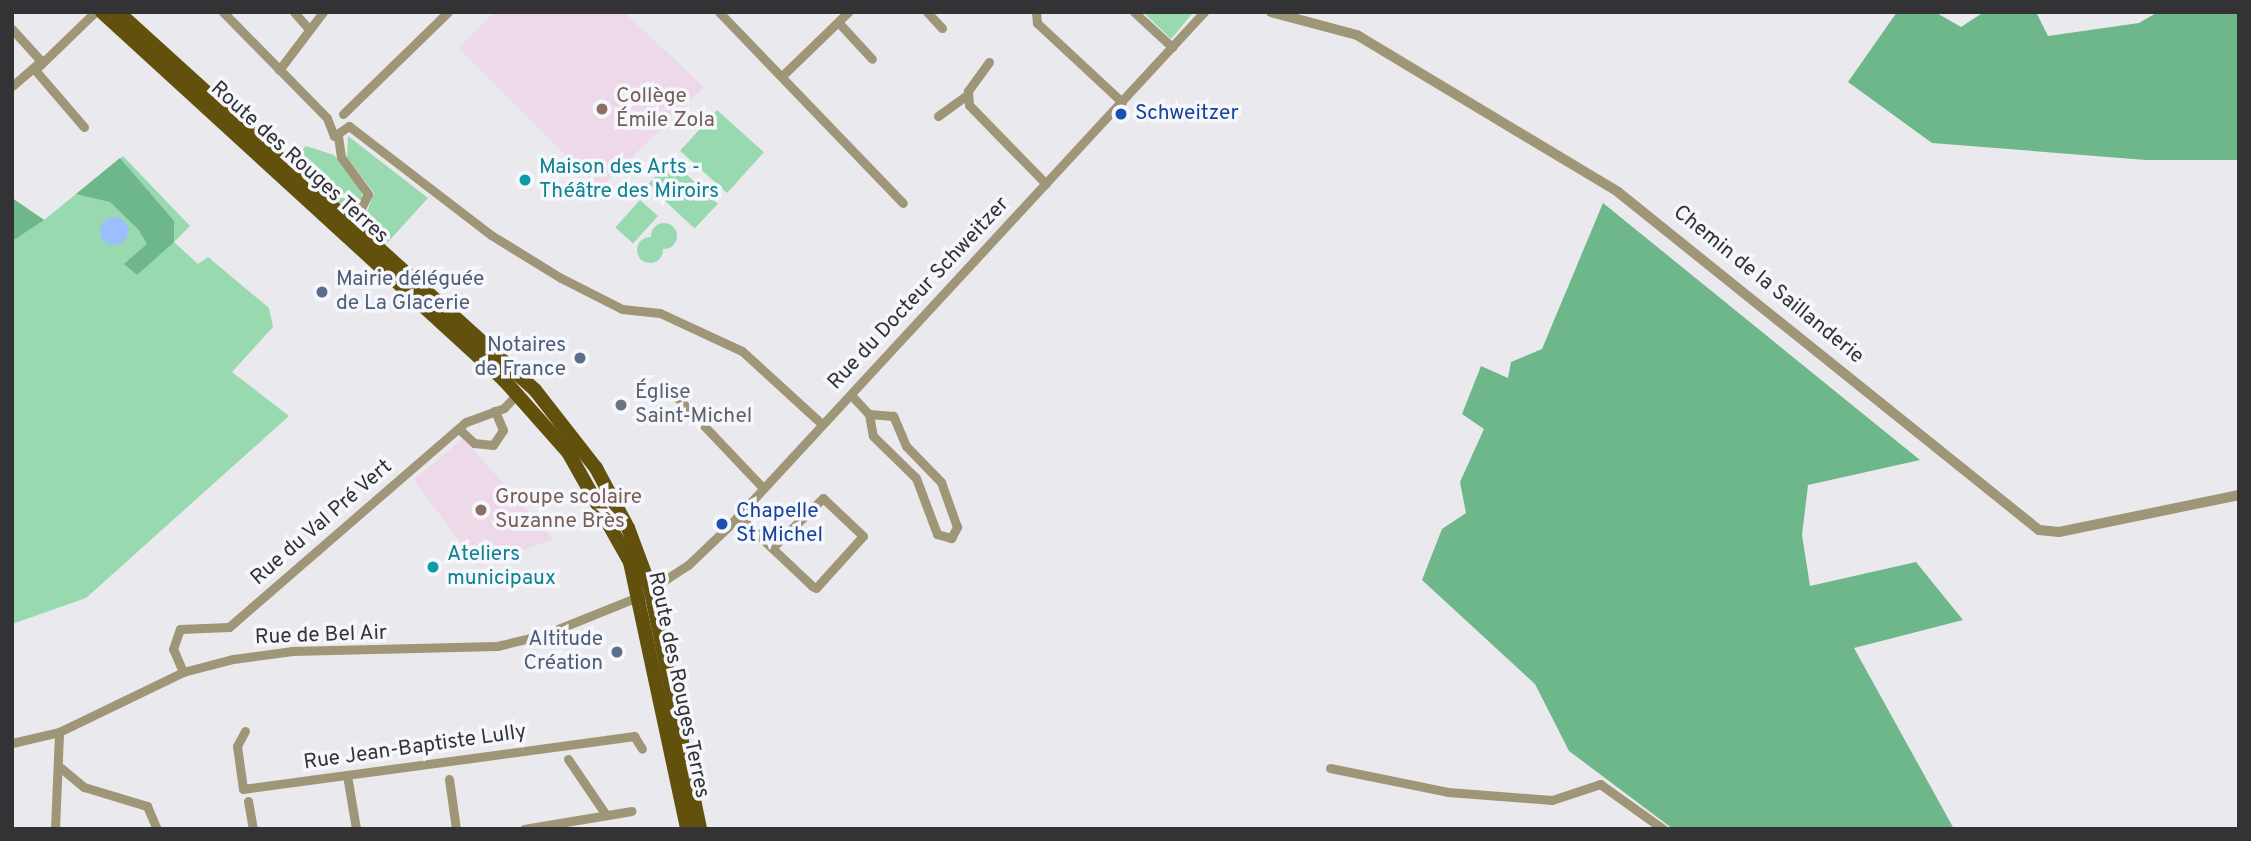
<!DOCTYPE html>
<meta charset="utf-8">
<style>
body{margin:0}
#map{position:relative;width:2251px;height:841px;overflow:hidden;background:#e9e9ee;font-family:Overpass,sans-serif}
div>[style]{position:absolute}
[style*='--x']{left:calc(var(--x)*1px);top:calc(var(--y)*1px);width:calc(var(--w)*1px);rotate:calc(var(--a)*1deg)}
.education>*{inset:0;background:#edd9e8}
.green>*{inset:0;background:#99d9b0;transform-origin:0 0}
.round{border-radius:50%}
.forest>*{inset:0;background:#6eb78a}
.water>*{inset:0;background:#9cbefe}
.minor>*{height:9px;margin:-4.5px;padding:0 4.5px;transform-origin:4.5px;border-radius:4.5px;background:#9f9677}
.tertiary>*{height:10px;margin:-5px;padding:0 5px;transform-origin:5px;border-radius:5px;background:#9f9677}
.primary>*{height:14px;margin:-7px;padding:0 7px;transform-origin:7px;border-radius:7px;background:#61510c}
.dots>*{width:19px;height:19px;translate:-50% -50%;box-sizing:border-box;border:4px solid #f6f7fc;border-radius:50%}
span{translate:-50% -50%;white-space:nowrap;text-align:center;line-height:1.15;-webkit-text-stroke:7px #f6f7fc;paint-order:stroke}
.education-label{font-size:21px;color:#785e54}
.left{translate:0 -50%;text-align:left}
.transit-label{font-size:21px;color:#164399}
.street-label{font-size:21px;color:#333335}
.culture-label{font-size:21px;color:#0d838f}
.service-label{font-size:21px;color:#4e5e75}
.right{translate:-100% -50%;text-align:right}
.worship-label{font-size:21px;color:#5b616d}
.frame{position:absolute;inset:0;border:14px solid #333335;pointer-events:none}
</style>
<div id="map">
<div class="education">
<i style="clip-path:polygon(494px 12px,624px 12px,704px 87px,599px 189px,458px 48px)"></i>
<i style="clip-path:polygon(463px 438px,553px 539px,479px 567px,414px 480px)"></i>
</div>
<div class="green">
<i style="clip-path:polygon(1143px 12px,1192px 12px,1192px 14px,1171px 39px)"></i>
<i style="left:717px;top:110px;width:63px;height:55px;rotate:42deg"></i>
<i style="clip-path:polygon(348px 136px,428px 198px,388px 242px,363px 222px,374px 193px,347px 157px)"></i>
<i style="clip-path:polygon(306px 146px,334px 155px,359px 186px,363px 198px,353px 215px,292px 160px)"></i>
<i style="clip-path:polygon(123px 156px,190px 226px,174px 242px,198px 264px,208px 257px,269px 308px,273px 327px,232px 372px,289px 416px,86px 598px,12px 624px,12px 198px,44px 220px)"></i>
<i style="left:671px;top:160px;width:64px;height:34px;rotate:43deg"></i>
<i style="left:640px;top:200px;width:24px;height:37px;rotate:42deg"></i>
<i class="round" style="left:651px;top:223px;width:26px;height:26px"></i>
<i class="round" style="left:637px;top:237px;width:26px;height:26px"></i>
</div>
<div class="forest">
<i style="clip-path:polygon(1897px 12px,1935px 12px,1961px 27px,1984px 12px,2036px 12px,2048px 36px,2139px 23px,2158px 12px,2239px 12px,2239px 160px,2146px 160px,1932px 143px,1848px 82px)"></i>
<i style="clip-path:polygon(120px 158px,174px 221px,174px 242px,137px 275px,124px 264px,147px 244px,138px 229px,110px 202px,76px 194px)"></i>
<i style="clip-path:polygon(12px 198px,44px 220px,12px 241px)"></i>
<i style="clip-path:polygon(1603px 203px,1920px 460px,1808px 485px,1802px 535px,1810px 586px,1916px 562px,1963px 620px,1854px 648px,1954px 829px,1673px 829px,1569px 751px,1535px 684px,1422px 580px,1442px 529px,1466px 513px,1460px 482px,1484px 429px,1462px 414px,1481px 366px,1508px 378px,1511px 362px,1542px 349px)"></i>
</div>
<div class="water">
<i class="round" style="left:100px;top:217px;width:28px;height:28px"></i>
</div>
<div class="minor">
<i style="--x:223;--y:12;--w:148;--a:45.5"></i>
<i style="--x:294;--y:12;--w:23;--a:49"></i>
<i style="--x:719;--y:12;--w:265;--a:46.1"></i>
<i style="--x:927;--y:12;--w:22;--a:47"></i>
<i style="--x:1036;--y:12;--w:11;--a:85"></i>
<i style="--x:1037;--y:23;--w:116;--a:42.9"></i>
<i style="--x:1134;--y:12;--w:52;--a:42.6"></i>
<i style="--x:838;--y:22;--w:50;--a:47.4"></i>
<i style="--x:12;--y:29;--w:43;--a:47.8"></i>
<i style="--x:41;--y:61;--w:38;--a:139"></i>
<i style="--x:989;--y:62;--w:36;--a:126"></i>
<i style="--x:968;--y:91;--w:14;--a:86"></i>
<i style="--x:969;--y:105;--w:110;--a:45.7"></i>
<i style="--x:279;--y:70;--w:73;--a:-52.8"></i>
<i style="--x:783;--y:75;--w:91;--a:-44.1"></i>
<i style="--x:343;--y:114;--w:146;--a:-44.2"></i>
<i style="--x:938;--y:116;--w:36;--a:-36"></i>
<i style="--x:327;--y:118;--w:19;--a:69"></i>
<i style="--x:334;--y:136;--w:18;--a:-34"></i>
<i style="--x:349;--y:126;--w:179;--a:37.5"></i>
<i style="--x:491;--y:235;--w:82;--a:31.6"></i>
<i style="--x:561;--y:278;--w:68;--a:26.9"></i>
<i style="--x:622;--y:309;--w:38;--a:6"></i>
<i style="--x:660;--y:313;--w:90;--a:24.9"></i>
<i style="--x:742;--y:351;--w:108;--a:42.4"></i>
<i style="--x:84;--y:127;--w:75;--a:-130.7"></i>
<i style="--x:35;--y:70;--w:83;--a:-44"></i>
<i style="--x:338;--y:136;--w:21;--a:82"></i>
<i style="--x:341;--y:157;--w:46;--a:53.9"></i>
<i style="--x:368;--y:194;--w:37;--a:116"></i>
<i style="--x:672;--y:392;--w:132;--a:46.5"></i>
<i style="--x:851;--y:395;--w:26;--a:47"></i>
<i style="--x:869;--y:414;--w:22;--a:80"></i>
<i style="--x:873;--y:436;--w:60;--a:44.3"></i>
<i style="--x:916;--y:478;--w:60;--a:69.4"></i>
<i style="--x:937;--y:534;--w:15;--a:16"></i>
<i style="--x:951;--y:538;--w:13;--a:-61"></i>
<i style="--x:957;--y:527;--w:48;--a:-109.6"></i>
<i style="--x:941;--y:482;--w:50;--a:-134.2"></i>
<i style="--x:906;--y:446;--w:33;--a:-113"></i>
<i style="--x:893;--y:416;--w:24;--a:-175"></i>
<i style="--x:459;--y:429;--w:21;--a:43"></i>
<i style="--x:474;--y:443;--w:19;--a:6"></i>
<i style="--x:493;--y:445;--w:18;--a:-56"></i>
<i style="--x:503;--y:430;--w:21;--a:-113"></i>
<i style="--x:739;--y:516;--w:8;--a:45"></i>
<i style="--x:745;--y:522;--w:37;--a:44"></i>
<i style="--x:772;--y:548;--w:55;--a:43.5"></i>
<i style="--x:812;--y:586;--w:4;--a:27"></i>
<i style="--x:816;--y:588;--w:70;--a:-47.9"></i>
<i style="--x:863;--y:536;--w:55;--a:-136.5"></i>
<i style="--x:823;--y:498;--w:71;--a:135.6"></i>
<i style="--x:183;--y:672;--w:25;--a:-113"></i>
<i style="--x:173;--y:649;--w:21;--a:-71"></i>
<i style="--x:180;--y:629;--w:49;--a:-2.3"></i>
<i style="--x:229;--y:627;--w:313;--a:-40.9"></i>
<i style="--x:466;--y:422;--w:40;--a:-20.2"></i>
<i style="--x:504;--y:408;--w:21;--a:-47"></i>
<i style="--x:245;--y:731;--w:17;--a:118"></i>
<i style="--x:237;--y:746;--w:43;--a:82.1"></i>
<i style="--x:243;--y:789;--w:395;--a:-7.7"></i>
<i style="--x:634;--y:736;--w:15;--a:58"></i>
<i style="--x:12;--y:743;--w:48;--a:-13.2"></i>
<i style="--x:59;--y:732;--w:138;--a:-25.8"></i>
<i style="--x:183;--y:672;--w:52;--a:-14.6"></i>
<i style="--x:233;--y:659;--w:60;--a:-7.7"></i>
<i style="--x:292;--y:651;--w:205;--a:-1.4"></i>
<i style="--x:497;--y:646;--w:47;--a:-13.4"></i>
<i style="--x:543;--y:635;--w:105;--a:-21.9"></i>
<i style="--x:640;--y:596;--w:57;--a:-32.9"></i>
<i style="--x:688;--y:565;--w:54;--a:-43.5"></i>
<i style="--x:727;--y:528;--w:703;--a:-47.25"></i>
<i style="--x:568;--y:759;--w:68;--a:55.8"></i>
<i style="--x:61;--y:768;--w:30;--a:40"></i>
<i style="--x:84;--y:787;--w:66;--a:16.8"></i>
<i style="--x:147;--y:806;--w:25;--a:67"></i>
<i style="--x:1330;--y:768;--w:120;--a:11.5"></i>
<i style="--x:1448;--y:792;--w:104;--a:4.4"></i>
<i style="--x:1552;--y:800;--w:51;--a:-18.4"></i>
<i style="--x:1600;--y:784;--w:77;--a:35.5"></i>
<i style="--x:347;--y:775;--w:55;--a:80.5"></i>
<i style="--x:449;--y:779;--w:50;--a:82"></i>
<i style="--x:248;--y:801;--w:28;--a:80"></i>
<i style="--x:55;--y:829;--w:97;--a:-87.6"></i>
<i style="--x:524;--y:829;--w:109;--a:-9.5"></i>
</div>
<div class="tertiary">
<i style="--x:1271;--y:12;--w:89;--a:15"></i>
<i style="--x:1357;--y:35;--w:305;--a:31"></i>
<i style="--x:1618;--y:192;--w:540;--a:38.76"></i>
<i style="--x:2039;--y:530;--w:20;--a:6"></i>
<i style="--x:2059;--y:532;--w:184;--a:-11.6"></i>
</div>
<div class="primary">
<i style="--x:102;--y:12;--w:545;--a:42.47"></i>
<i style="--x:504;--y:380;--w:96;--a:48.4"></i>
<i style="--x:568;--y:452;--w:126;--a:60.6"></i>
<i style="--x:630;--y:562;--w:273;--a:77.9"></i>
<i style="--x:118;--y:12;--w:563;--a:42.19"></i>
<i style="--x:535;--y:390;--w:99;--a:52"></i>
<i style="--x:596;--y:468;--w:68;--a:61.9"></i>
<i style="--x:628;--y:528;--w:63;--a:69.6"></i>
<i style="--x:650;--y:587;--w:247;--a:78.3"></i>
</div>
<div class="dots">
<i style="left:602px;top:109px;background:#8d6e63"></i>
<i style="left:1121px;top:114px;background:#1a4fb4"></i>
<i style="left:525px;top:180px;background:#0f9aa8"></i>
<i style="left:322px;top:292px;background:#5c6f8a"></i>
<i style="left:580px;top:358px;background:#5c6f8a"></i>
<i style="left:621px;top:405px;background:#6b7280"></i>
<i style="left:481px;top:510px;background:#8d6e63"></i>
<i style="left:722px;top:524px;background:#1a4fb4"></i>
<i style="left:433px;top:567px;background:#0f9aa8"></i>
<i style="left:617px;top:652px;background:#5c6f8a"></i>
</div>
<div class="education-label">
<span class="left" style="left:616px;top:109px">Collège<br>Émile Zola</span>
<span class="left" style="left:495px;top:510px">Groupe scolaire<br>Suzanne Brès</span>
</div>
<div class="transit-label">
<span class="left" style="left:1135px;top:114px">Schweitzer</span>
<span class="left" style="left:736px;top:524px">Chapelle<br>St Michel</span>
</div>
<div class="street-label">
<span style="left:299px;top:163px;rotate:42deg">Route des Rouges Terres</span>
<span style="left:1768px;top:285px;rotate:39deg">Chemin de la Saillanderie</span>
<span style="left:919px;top:294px;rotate:-47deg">Rue du Docteur Schweitzer</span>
<span style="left:322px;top:523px;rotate:-41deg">Rue du Val Pré Vert</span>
<span style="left:321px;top:636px;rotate:-2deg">Rue de Bel Air</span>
<span style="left:678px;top:685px;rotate:78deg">Route des Rouges Terres</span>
<span style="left:415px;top:748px;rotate:-8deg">Rue Jean-Baptiste Lully</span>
</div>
<div class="culture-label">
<span class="left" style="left:539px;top:180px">Maison des Arts -<br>Théâtre des Miroirs</span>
<span class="left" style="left:447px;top:567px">Ateliers<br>municipaux</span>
</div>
<div class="service-label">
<span class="left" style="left:336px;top:292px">Mairie déléguée<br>de La Glacerie</span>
<span class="right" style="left:566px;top:358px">Notaires<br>de France</span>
<span class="right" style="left:603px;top:652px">Altitude<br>Création</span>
</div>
<div class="worship-label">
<span class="left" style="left:635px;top:405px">Église<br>Saint-Michel</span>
</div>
<div class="frame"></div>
</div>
